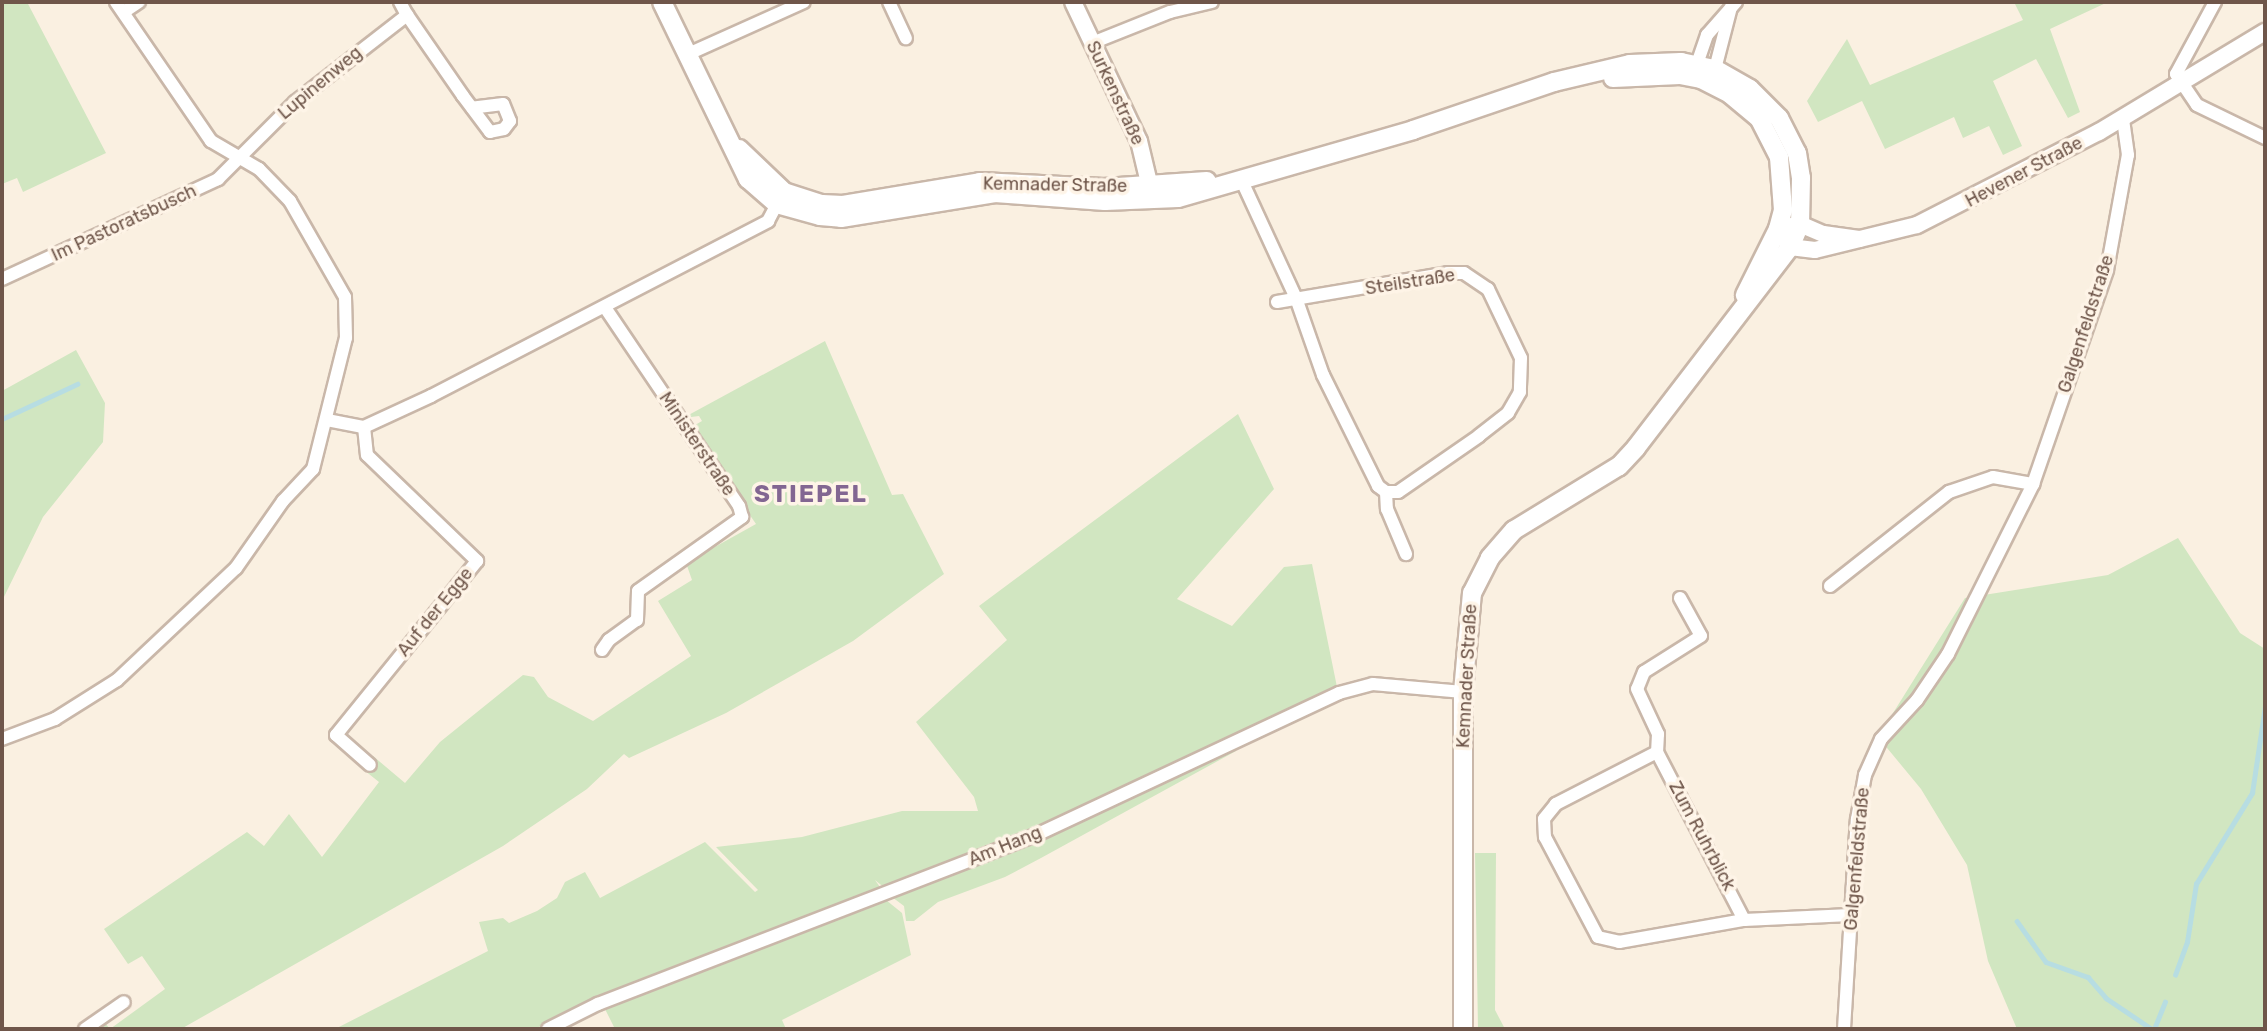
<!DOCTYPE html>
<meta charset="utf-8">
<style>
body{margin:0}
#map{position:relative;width:2267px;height:1031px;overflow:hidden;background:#faf0e1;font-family:Rubik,sans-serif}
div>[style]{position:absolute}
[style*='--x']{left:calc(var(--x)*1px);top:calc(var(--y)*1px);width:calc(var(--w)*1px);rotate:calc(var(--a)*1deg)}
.green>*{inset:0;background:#d1e6c1}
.stream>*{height:4.5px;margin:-2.25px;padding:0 2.25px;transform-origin:2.25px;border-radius:2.25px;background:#b7dde2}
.roads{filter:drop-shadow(2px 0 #c9b7a9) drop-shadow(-2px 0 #c9b7a9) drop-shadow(0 2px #c9b7a9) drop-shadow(0 -2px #c9b7a9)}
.minor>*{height:12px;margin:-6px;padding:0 6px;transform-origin:6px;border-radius:6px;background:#fff}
.tertiary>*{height:16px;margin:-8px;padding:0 8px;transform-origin:8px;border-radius:8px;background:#fff}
.secondary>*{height:18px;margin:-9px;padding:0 9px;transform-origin:9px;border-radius:9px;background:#fff}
span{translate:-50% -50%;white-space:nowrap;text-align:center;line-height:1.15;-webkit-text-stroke:7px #fef4e7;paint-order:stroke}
.street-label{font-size:18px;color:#6f564a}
.district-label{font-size:24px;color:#826692;font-weight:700;letter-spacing:2px}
.frame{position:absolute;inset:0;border:4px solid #6f564a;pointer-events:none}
</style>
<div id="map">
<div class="green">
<i style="clip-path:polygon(2px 2px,27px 2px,106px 153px,23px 192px,17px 178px,2px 184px)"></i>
<i style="clip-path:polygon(2014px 2px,2108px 2px,2050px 29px,2080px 112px,2068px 118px,2036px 59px,1993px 81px,2022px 146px,2003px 155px,1989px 126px,1963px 138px,1954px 117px,1885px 149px,1862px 101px,1818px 122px,1807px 101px,1847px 39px,1870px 85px,2023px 20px)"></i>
<i style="clip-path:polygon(825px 341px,892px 495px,903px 494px,944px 574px,853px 641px,726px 713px,629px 758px,624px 754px,587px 789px,503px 846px,181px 1029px,97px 1029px,105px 1023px,110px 1029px,165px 989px,142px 956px,128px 964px,104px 929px,247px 832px,264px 846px,289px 814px,322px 857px,379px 782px,364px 770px,373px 756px,405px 783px,440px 742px,523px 675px,534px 677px,548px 697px,593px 721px,691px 656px,658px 601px,692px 580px,686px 563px,756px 524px,690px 428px,702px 421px,699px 416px,683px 418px)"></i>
<i style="clip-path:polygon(76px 350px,105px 403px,103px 442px,43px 517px,2px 601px,2px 391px)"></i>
<i style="clip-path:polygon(1238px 414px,1274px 489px,1177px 599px,1232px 626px,1284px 567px,1312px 564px,1337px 687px,1031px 831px,886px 889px,875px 880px,882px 890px,590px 1001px,535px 1029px,335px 1029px,488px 951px,479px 922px,503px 918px,509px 923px,537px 911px,557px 898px,565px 882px,585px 872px,600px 898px,705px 842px,755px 892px,758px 890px,716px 847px,802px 837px,902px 811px,978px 811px,974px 797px,916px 722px,1007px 640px,979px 606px)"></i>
<i style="clip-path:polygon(2178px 538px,2240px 633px,2265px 649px,2265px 1029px,2017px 1029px,1988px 961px,1967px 865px,1921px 789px,1878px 737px,1965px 598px,2108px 575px)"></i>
<i style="clip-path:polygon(1234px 746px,1236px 751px,1041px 858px,1005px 877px,938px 902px,914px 921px,906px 921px,904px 906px,892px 897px,1038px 840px)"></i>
<i style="clip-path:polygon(1475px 853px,1496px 853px,1495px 1010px,1505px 1029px,1478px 1029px)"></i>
<i style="clip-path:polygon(886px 900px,902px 913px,911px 955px,782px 1020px,786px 1029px,615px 1029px,605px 1009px)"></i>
</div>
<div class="stream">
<i style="--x:2;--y:419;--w:83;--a:-25"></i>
<i style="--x:2017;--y:921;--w:50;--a:54.7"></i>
<i style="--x:2046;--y:962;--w:45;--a:19.7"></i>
<i style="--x:2088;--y:977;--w:28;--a:49"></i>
<i style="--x:2106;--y:998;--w:55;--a:34"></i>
<i style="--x:2175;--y:975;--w:35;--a:-70"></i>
<i style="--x:2187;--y:942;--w:59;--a:-81.2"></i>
<i style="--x:2196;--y:884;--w:107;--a:-58.4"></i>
<i style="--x:2252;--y:793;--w:88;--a:-81.5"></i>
<i style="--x:2154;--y:1029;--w:29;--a:-68"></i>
</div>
<div class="roads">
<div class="minor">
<i style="--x:400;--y:2;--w:15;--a:62"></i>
<i style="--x:407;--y:15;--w:98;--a:55.3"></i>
<i style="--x:463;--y:96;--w:45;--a:53.1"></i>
<i style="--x:490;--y:132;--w:14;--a:-12"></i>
<i style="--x:504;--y:129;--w:10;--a:-53"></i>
<i style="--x:510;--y:121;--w:18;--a:-112"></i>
<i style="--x:503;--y:104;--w:31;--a:173"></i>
<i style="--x:889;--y:2;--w:40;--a:65"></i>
<i style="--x:2215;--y:2;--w:82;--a:118.4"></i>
<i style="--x:2176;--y:74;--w:37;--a:56"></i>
<i style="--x:2197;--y:105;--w:76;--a:25.9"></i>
<i style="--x:124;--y:12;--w:18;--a:-34"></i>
<i style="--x:1092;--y:43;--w:84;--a:-21.7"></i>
<i style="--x:1170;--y:12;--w:43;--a:-13.4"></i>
<i style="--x:686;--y:55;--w:129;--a:-24.2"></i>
<i style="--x:1699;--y:72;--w:8;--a:-104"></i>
<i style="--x:1697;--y:64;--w:31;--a:-71"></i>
<i style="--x:1707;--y:35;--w:44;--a:-48.7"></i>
<i style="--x:1711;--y:72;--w:5;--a:-37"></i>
<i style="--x:1715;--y:69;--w:64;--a:-75.5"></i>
<i style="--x:1241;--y:179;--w:131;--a:65.2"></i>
<i style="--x:1296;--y:298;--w:82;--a:70.7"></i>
<i style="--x:1323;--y:375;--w:124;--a:63.6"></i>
<i style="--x:1378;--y:486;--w:10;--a:37"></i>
<i style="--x:1386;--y:492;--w:17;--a:87"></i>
<i style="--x:1387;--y:509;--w:49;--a:67.1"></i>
<i style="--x:2;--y:279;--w:238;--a:-24.8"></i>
<i style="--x:218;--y:179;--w:109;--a:-45"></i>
<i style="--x:295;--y:102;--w:142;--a:-37.8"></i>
<i style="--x:1277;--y:302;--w:173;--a:-9.6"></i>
<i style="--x:1448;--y:273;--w:16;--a:0"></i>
<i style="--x:1464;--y:273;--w:29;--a:34"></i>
<i style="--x:1488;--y:289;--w:76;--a:64.4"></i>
<i style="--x:1521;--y:358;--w:34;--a:92"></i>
<i style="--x:1520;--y:392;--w:24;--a:120"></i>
<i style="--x:1508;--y:413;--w:37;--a:142"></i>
<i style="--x:1479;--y:436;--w:98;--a:145.3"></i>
<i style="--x:1398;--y:492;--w:12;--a:180"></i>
<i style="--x:327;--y:420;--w:38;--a:11"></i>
<i style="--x:364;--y:427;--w:74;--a:-24.8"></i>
<i style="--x:431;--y:396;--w:380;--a:-27.4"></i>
<i style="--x:768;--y:221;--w:26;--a:-62"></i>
<i style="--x:364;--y:427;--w:28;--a:84"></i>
<i style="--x:367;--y:455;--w:153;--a:43.9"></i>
<i style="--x:477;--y:561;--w:224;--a:129"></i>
<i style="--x:336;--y:735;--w:45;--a:41.4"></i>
<i style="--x:1830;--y:586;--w:152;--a:-38.3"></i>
<i style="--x:1949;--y:492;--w:46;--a:-18.8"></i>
<i style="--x:1993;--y:477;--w:41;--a:9.9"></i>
<i style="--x:1680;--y:598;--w:43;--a:61.1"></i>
<i style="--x:1701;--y:636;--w:67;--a:147.7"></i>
<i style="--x:1644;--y:672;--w:18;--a:112"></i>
<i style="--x:1637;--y:689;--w:50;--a:65"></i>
<i style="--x:1658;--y:734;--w:18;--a:93"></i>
<i style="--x:1657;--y:752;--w:189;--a:62.6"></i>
<i style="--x:602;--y:650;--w:12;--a:-55"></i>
<i style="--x:609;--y:640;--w:34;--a:-36"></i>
<i style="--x:637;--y:620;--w:29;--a:-88"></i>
<i style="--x:638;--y:591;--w:128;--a:-35.4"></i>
<i style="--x:742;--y:517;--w:11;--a:-105"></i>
<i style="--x:739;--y:506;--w:240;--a:-124"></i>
<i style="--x:2;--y:739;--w:57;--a:-20.7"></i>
<i style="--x:55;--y:719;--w:73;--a:-32.2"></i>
<i style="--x:117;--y:680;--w:163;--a:-43.3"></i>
<i style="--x:236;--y:568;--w:82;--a:-55"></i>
<i style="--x:283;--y:501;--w:44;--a:-46.8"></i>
<i style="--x:313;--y:469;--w:135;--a:-75.9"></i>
<i style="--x:346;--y:338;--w:41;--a:-91.4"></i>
<i style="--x:345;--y:297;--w:111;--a:-119.8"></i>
<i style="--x:290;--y:201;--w:45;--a:-134.1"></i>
<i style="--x:259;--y:169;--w:56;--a:-149.7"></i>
<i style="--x:211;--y:141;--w:168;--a:-124.4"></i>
<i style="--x:1657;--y:752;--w:114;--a:152.8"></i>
<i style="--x:1556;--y:804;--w:19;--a:129"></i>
<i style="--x:1544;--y:819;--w:18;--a:87"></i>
<i style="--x:1545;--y:837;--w:113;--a:62.1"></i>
<i style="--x:1598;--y:937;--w:22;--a:13"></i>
<i style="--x:1619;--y:942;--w:127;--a:-10"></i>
<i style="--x:1744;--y:920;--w:106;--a:-2.7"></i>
<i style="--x:85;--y:1029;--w:47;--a:-34.7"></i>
<i style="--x:548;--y:1029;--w:56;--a:-26.6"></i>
<i style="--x:598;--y:1004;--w:467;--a:-21.1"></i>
<i style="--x:1034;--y:836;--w:337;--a:-25.1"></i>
<i style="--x:1339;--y:693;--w:35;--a:-15"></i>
<i style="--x:1373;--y:684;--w:90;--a:5.1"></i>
<i style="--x:1844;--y:1029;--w:210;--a:-86.5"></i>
<i style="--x:1857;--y:819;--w:45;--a:-79.7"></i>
<i style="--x:1865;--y:775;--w:39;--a:-66"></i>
<i style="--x:1881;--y:739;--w:53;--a:-47.3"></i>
<i style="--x:1917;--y:700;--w:55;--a:-56"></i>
<i style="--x:1948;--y:654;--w:190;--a:-63.4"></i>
<i style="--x:2033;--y:484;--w:226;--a:-70.9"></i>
<i style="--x:2107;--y:270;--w:117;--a:-79.7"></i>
<i style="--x:2128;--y:155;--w:36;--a:-98"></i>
</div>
<div class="tertiary">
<i style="--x:1073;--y:2;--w:154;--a:64.6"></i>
<i style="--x:1139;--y:141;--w:47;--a:76.6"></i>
<i style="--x:1859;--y:239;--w:36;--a:-172"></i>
<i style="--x:1823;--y:234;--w:25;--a:-157"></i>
<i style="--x:1800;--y:224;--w:23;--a:167"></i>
<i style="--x:1778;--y:229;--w:22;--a:56"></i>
<i style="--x:1790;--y:247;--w:25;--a:7"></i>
<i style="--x:1815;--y:250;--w:105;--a:-13.8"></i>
<i style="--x:1917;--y:225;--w:204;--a:-27.1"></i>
<i style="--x:2099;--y:132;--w:194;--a:-31.1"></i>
</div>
<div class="secondary">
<i style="--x:662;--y:2;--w:197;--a:64.1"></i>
<i style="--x:748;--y:179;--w:38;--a:41"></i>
<i style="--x:777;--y:204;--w:45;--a:15.6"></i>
<i style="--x:820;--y:216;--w:21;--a:5"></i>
<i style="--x:841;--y:218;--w:156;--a:-9.2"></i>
<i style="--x:995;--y:193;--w:110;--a:4.2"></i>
<i style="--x:1105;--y:201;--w:73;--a:-2.4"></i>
<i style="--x:1178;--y:198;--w:245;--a:-16.1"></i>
<i style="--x:1413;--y:130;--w:149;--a:-18.8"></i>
<i style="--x:1554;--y:82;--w:78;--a:-13.3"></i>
<i style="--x:1630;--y:64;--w:51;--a:-2.2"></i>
<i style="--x:1681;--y:62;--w:35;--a:12"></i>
<i style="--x:1715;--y:69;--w:40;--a:29.7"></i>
<i style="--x:1750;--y:89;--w:41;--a:45"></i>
<i style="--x:1779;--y:118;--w:39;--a:63"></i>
<i style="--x:1797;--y:153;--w:25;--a:81"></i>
<i style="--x:1801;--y:178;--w:46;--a:91.2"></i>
<i style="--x:1800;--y:224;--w:25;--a:113"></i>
<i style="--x:1790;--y:247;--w:253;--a:127.5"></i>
<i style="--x:1636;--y:448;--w:25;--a:133"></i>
<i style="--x:1619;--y:466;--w:123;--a:148.6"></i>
<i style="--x:1514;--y:530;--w:37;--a:131"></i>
<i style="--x:1490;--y:558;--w:39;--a:117"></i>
<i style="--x:1472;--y:593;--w:99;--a:95.2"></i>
<i style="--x:1463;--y:692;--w:337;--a:90"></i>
<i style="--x:1613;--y:78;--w:67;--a:-2.6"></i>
<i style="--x:1680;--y:75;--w:21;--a:11"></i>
<i style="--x:1701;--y:79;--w:33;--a:27"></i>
<i style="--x:1730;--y:94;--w:38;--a:40"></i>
<i style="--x:1759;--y:118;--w:44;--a:62.9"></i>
<i style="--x:1779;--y:157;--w:53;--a:85.7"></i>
<i style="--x:1783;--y:210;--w:20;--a:105"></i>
<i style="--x:1778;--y:229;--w:74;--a:116.6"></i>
<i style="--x:739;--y:149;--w:62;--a:43.7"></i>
<i style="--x:784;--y:192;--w:40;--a:18"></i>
<i style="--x:822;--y:204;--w:21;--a:3"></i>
<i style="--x:843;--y:205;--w:139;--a:-9.5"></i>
<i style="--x:980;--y:182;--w:124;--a:2.8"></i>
<i style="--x:1104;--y:188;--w:103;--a:-3.9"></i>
</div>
</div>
<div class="street-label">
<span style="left:320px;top:83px;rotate:-40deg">Lupinenweg</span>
<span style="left:1115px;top:93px;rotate:65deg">Surkenstraße</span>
<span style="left:2024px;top:172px;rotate:-28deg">Hevener Straße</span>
<span style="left:1055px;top:185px;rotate:1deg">Kemnader Straße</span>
<span style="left:124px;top:223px;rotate:-25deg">Im Pastoratsbusch</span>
<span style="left:1410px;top:282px;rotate:-9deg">Steilstraße</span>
<span style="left:2086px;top:324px;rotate:-72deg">Galgenfeldstraße</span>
<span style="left:697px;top:444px;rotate:56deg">Ministerstraße</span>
<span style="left:435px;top:612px;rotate:-51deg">Auf der Egge</span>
<span style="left:1467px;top:676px;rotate:-87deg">Kemnader Straße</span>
<span style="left:1702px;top:836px;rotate:62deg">Zum Ruhrblick</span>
<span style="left:1005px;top:846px;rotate:-22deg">Am Hang</span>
<span style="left:1857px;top:859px;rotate:-85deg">Galgenfeldstraße</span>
</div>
<div class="district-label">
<span style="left:811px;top:495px">STIEPEL</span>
</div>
<div class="frame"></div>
</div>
